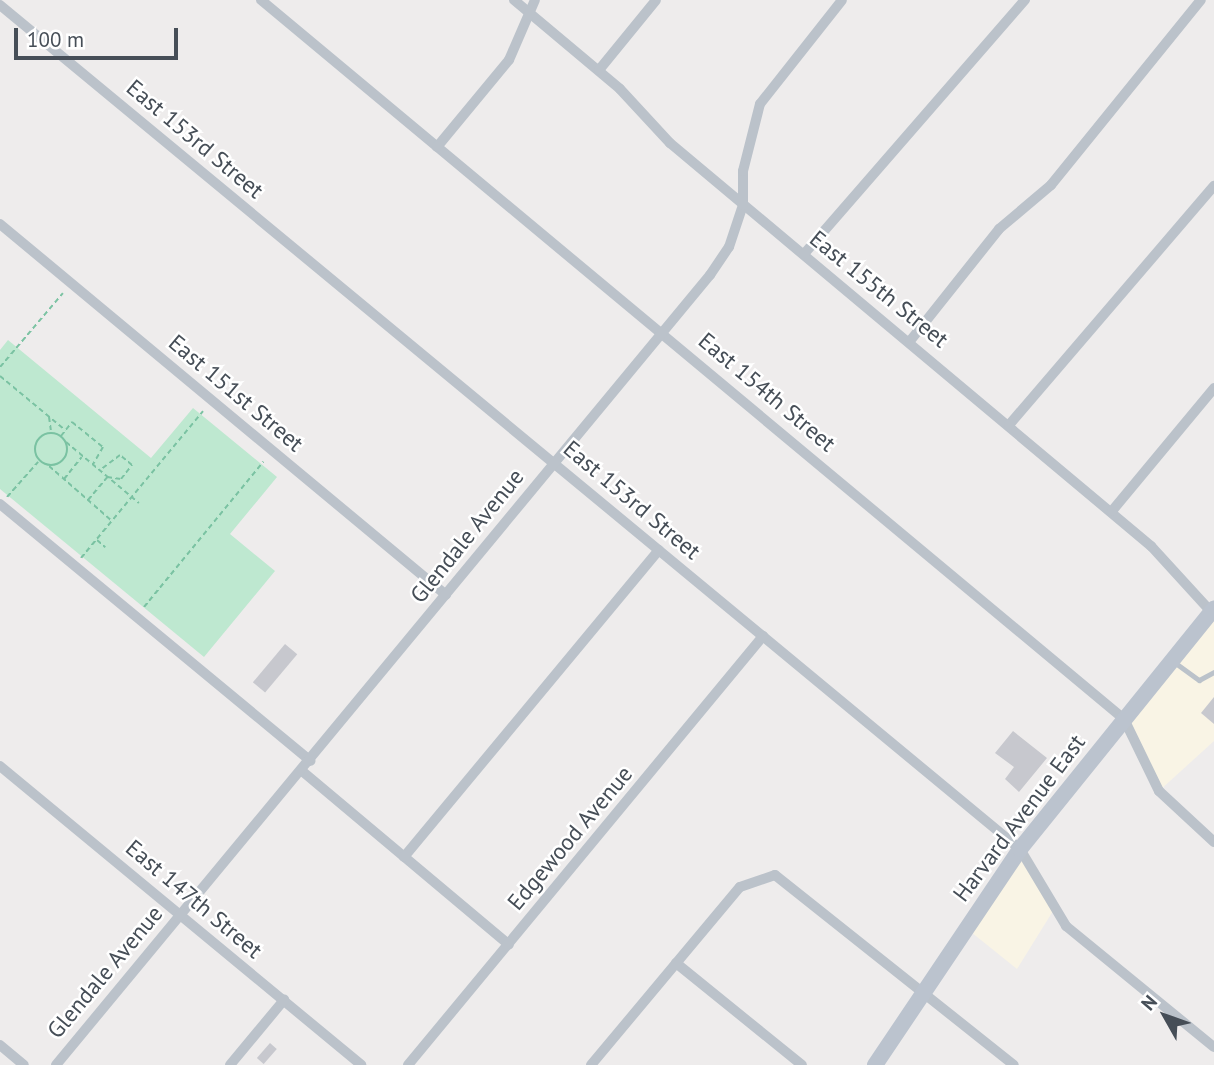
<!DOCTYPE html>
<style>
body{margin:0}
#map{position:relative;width:1214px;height:1065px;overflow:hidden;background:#eeecec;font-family:"PT Sans",sans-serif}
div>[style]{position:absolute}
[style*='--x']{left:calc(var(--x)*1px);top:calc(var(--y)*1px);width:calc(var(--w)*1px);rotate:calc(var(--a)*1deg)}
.commercial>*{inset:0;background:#f9f4e5}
.green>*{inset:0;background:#bee8d0}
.building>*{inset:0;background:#c7c8ce;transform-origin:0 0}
.path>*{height:2px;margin-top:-1px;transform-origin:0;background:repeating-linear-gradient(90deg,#7ac2a2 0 5px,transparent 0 8.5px)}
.path>.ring{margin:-1px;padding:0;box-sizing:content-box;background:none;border:2px solid #7ac2a2;border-radius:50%}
.lane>*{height:5px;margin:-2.5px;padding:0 2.5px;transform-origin:2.5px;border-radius:2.5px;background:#bbc2ca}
.street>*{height:10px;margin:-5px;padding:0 5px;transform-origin:5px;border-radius:5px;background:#bbc2ca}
.secondary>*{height:16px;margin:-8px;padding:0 8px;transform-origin:8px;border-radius:8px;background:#bbc3ce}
span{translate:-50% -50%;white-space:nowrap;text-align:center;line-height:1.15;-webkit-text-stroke:5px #fff;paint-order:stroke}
.street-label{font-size:23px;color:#464e57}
.north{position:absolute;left:1130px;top:981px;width:70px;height:70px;-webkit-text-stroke:5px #fff;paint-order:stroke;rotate:310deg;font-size:19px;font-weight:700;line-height:28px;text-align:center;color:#464e57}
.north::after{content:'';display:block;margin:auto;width:24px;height:32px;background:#464e57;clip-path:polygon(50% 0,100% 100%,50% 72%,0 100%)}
.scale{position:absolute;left:14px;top:28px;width:164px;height:32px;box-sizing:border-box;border:4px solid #464e57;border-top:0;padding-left:9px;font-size:21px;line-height:24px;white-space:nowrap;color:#464e57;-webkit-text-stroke:5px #fff;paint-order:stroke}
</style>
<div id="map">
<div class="commercial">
<i style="clip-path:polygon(1214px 609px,1214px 741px,1159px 791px,1124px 719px)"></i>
<i style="clip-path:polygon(1020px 849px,1053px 911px,1017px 969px,966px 928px)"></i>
</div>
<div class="green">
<i style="clip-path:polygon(8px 340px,151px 458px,193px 408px,277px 477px,230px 534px,275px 571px,204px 657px,0 489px,0 350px)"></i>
</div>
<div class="building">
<i style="left:285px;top:644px;width:16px;height:50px;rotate:40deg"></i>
<i style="clip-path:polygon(1214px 697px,1214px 724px,1201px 713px)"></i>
<i style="clip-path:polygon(1013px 731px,1047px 758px,1019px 792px,1005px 779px,1014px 767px,995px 753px)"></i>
<i style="left:270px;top:1043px;width:9px;height:20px;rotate:41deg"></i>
</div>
<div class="path">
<i style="--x:0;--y:367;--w:97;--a:-49.6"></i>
<i style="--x:0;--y:376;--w:85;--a:39.7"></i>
<i style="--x:49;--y:417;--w:15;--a:82"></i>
<i class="ring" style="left:35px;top:433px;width:30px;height:30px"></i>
<i style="--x:61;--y:436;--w:18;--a:-52"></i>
<i style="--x:72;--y:422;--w:40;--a:39"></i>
<i style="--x:103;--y:447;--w:20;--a:120"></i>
<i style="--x:66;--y:442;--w:95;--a:39.9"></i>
<i style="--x:49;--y:466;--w:82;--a:41.1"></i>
<i style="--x:64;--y:479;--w:28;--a:-51"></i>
<i style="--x:7;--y:497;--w:47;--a:-48.5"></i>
<i style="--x:88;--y:500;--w:30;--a:-50"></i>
<i style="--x:107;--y:477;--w:14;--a:8"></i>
<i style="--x:121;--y:479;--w:18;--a:-52"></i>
<i style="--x:132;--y:465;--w:16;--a:-140"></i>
<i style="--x:120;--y:455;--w:25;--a:143"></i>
<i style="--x:97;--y:540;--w:11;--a:41"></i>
<i style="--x:81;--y:558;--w:191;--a:-50.3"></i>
<i style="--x:144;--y:607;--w:188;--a:-50.6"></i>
</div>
<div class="lane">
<i style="--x:1174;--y:662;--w:31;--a:36"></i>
<i style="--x:1199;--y:680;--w:17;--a:-28"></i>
</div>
<div class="street">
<i style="--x:261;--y:0;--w:1123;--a:39.8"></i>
<i style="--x:1124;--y:719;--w:80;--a:64.1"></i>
<i style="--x:1159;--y:791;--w:75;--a:42.8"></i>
<i style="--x:514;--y:0;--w:138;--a:40"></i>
<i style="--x:620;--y:89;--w:74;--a:47.2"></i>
<i style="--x:670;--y:143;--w:628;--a:39.96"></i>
<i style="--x:1151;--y:546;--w:93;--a:47.6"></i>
<i style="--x:0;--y:5;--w:1324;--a:39.61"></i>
<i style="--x:1020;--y:849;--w:90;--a:59.1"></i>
<i style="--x:1066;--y:926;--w:191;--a:39.3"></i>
<i style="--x:599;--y:70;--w:90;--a:-50.8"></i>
<i style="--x:437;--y:147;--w:113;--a:-50.4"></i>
<i style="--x:509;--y:60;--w:65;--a:-66.6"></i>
<i style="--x:0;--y:224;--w:580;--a:39.75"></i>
<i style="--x:804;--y:254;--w:337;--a:-49"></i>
<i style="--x:910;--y:341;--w:143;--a:-51.5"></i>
<i style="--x:999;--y:229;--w:68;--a:-40.2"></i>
<i style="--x:1051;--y:185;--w:238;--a:-51"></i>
<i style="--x:1009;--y:425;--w:315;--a:-49.4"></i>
<i style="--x:0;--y:504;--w:403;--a:39.6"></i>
<i style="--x:1112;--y:511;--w:160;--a:-50.3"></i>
<i style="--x:0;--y:766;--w:469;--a:39.6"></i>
<i style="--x:302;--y:771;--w:270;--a:40"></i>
<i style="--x:404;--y:857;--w:399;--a:-50.3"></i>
<i style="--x:676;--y:963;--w:162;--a:39"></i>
<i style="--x:0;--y:1045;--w:31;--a:40"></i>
<i style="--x:56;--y:1065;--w:1026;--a:-50.38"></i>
<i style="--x:710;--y:275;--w:34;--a:-56"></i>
<i style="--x:729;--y:247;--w:44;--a:-71.6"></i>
<i style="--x:743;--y:205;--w:34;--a:-90"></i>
<i style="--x:743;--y:171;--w:69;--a:-75.8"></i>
<i style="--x:760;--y:104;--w:132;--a:-51.7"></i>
<i style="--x:230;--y:1065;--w:85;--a:-50.3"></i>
<i style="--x:408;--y:1065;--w:557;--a:-50.39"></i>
<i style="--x:591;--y:1065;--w:232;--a:-50.1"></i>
<i style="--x:740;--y:887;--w:37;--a:-19"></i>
<i style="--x:775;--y:875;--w:305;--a:38.5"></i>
</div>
<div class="secondary">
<i style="--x:875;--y:1065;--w:260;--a:-56.1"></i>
<i style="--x:1020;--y:849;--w:309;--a:-51.1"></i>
</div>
<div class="street-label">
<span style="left:195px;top:139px;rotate:40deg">East 153rd Street</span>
<span style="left:879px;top:289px;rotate:39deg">East 155th Street</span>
<span style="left:767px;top:392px;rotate:40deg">East 154th Street</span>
<span style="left:236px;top:393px;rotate:40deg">East 151st Street</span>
<span style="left:632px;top:500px;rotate:40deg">East 153rd Street</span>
<span style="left:467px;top:536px;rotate:-51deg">Glendale Avenue</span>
<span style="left:1019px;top:818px;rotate:-53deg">Harvard Avenue East</span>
<span style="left:570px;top:838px;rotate:-50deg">Edgewood Avenue</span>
<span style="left:194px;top:899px;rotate:40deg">East 147th Street</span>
<span style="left:105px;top:972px;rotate:-50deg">Glendale Avenue</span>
</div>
<div class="north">N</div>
<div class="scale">100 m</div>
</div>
